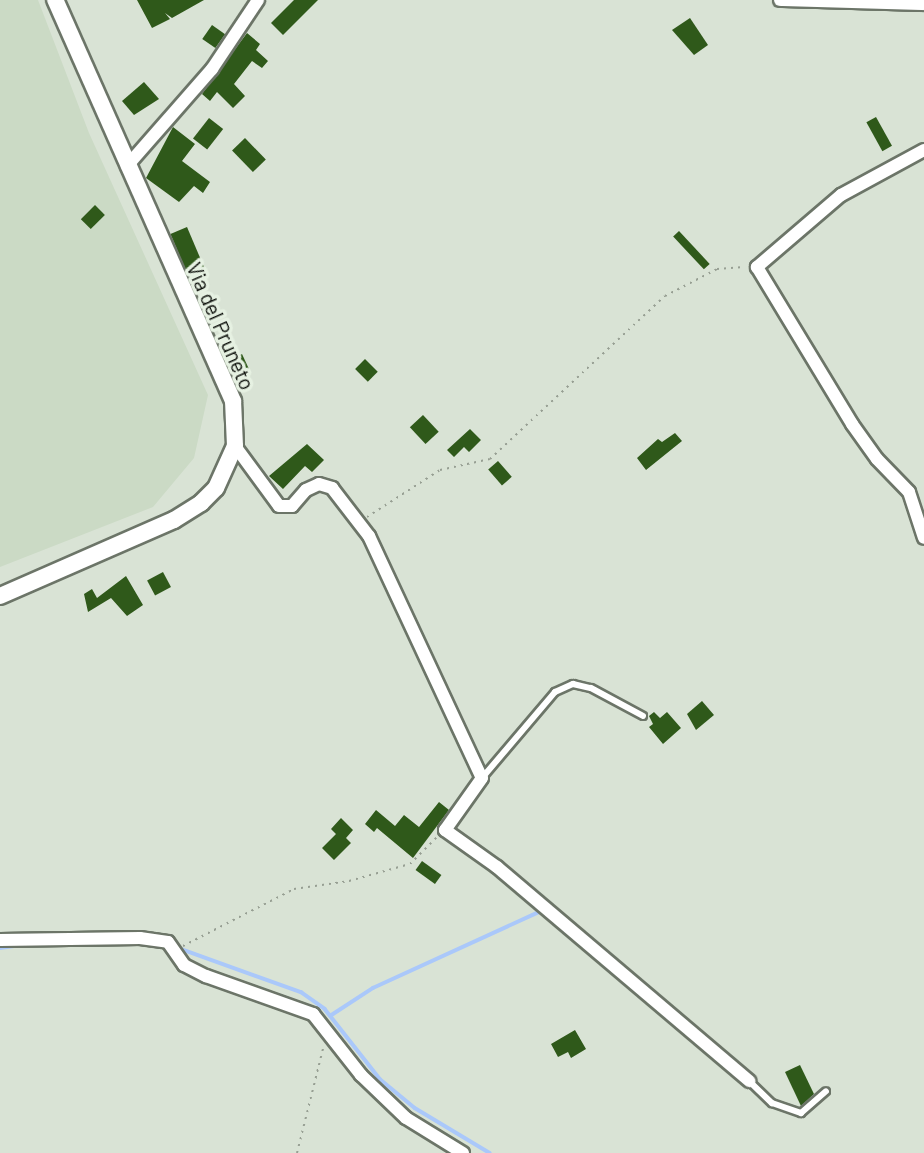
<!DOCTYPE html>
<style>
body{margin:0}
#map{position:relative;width:924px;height:1153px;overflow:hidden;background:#d9e3d5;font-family:Barlow,sans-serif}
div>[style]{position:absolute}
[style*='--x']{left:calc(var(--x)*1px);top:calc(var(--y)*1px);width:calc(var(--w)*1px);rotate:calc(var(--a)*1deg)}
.built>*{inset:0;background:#cbdac5}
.stream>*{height:3.5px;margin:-1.75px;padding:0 1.75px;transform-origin:1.75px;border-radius:1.75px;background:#aac8fa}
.building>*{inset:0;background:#2f591a;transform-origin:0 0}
.path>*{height:2px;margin-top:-1px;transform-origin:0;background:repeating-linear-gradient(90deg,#979f93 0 2px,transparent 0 7px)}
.roads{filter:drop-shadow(2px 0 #6c7568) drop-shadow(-2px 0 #6c7568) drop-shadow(0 2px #6c7568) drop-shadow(0 -2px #6c7568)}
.service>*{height:6px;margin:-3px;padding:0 3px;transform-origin:3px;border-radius:3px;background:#fff}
.minor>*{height:12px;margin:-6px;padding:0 6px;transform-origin:6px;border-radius:6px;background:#fff}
.tertiary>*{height:16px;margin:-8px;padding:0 8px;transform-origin:8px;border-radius:8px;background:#fff}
span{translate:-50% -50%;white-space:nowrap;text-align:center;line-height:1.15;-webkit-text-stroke:7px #e6f1e2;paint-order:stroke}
.street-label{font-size:21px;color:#0a0d08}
</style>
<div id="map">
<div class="built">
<i style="clip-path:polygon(0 0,38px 0,89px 133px,208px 395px,194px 458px,153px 507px,0 567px)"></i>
</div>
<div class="stream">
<i style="--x:0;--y:948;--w:21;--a:-8"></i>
<i style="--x:178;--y:948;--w:131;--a:19.7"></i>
<i style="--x:301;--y:992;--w:29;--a:35"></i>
<i style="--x:325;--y:1009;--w:89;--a:51.8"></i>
<i style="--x:380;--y:1079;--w:45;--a:39.6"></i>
<i style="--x:415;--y:1108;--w:87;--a:31"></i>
<i style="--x:330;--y:1016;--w:51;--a:-33.1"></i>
<i style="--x:373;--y:988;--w:183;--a:-24.6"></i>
</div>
<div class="building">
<i style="clip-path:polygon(137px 0,204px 0,172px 18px,165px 13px,170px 19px,152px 28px)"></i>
<i style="clip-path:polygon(294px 0,318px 0,283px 35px,271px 23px)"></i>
<i style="clip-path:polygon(690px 18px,708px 45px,694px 55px,672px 30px)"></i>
<i style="left:212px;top:25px;width:16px;height:17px;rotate:35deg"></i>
<i style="clip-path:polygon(247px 33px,260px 44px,256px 50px,268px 61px,262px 68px,252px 61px,234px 84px,245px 96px,233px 108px,217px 92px,210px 101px,202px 94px)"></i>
<i style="clip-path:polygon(144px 82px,159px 99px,134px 115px,122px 101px)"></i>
<i style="left:876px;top:117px;width:33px;height:11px;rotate:61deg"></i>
<i style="left:209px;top:118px;width:18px;height:26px;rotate:38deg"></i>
<i style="clip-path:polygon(173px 127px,195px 144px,182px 161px,210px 182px,203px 193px,194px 186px,179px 202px,146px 178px)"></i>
<i style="left:245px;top:138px;width:30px;height:18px;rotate:46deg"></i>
<i style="left:95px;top:205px;width:14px;height:20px;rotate:45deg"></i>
<i style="left:187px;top:227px;width:44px;height:18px;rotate:67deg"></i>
<i style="left:679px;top:231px;width:45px;height:8px;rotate:47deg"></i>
<i style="left:242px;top:354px;width:17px;height:16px;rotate:65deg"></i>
<i style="left:365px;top:359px;width:18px;height:14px;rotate:45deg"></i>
<i style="left:423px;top:415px;width:23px;height:18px;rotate:47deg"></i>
<i style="clip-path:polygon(470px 429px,481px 440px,469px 452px,464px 447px,454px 457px,447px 450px)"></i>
<i style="clip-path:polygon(675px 433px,682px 441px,646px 470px,637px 458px,658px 439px,662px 442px)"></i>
<i style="clip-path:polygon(307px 444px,324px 460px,312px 472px,305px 466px,283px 489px,269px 476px)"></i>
<i style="left:498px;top:461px;width:21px;height:13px;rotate:49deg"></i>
<i style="left:163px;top:572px;width:17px;height:18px;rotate:62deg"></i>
<i style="clip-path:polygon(126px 576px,143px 605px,127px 616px,111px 598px,88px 612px,84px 594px,92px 589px,97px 598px)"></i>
<i style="clip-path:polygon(702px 701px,714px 715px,696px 730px,687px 714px)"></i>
<i style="clip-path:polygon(654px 712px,660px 718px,667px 712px,681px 728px,663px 744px,649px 727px,653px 724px,649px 716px)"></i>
<i style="clip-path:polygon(439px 802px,449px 810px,413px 858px,377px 828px,374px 832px,365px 824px,376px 810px,395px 826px,404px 815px,419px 827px)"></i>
<i style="clip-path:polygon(341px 818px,353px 830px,346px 838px,351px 843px,334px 860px,322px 848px,336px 834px,331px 829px)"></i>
<i style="left:422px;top:861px;width:24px;height:11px;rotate:36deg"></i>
<i style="clip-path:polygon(575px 1030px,586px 1049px,571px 1058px,568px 1052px,558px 1057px,551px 1044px)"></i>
<i style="clip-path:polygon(800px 1065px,814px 1094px,801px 1106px,785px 1072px)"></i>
</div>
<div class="path">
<i style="--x:367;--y:517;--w:87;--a:-32.8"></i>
<i style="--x:440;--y:470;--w:51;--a:-12.4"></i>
<i style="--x:490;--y:459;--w:239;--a:-43"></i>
<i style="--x:665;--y:296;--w:59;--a:-27.4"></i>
<i style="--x:717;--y:269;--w:27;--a:-4"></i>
<i style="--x:183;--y:946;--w:125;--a:-27.2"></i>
<i style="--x:294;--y:889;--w:56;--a:-8.3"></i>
<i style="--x:349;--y:881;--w:63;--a:-15.6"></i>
<i style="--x:410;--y:864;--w:38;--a:-45"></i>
<i style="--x:297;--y:1153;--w:111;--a:-76"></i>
</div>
<div class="roads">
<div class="service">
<i style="--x:482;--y:778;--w:113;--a:-49.7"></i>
<i style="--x:555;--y:692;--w:20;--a:-24"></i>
<i style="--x:573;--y:684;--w:18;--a:13"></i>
<i style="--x:591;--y:688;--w:59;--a:28.3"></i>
<i style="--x:749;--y:1081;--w:32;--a:44"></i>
<i style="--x:772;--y:1103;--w:31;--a:19"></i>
<i style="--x:801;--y:1113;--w:33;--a:-41"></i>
</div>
<div class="minor">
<i style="--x:780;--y:0;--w:144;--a:1.6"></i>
<i style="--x:924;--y:150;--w:94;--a:151.5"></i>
<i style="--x:841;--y:195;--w:111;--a:139.4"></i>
<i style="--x:757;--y:267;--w:184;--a:58.8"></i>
<i style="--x:852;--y:424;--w:43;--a:54.5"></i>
<i style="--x:877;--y:459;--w:46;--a:45.9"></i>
<i style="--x:909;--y:492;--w:48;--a:71.9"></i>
<i style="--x:127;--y:166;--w:129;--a:-48.8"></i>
<i style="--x:212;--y:69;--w:83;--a:-56.3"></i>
<i style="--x:235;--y:446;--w:74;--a:53.7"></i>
<i style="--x:279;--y:506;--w:13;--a:0"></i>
<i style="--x:292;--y:506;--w:21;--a:-49"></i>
<i style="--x:306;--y:490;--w:14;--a:-25"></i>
<i style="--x:319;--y:484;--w:14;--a:17"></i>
<i style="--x:332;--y:488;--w:61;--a:52.4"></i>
<i style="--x:369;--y:536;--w:267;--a:65"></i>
<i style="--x:482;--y:778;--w:64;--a:125.4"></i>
<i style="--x:445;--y:830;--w:64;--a:35.4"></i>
<i style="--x:497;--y:867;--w:331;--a:40.3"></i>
<i style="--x:0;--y:940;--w:140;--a:-0.8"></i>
<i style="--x:140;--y:938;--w:28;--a:8"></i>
<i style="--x:168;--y:942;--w:28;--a:55"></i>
<i style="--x:184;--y:965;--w:25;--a:27"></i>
<i style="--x:206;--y:976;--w:114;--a:19.6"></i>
<i style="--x:313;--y:1014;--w:78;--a:51.8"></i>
<i style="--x:361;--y:1075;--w:62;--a:43.7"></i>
<i style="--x:406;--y:1118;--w:67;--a:31.6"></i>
</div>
<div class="tertiary">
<i style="--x:0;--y:596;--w:190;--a:-23.6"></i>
<i style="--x:174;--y:520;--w:32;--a:-32"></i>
<i style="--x:201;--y:503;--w:21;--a:-45"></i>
<i style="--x:216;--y:488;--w:46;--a:-65.7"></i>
<i style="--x:235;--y:446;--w:45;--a:-92.5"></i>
<i style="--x:233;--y:401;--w:439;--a:-113.9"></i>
</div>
</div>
<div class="street-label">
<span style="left:221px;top:326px;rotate:66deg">Via del Pruneto</span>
</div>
</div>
